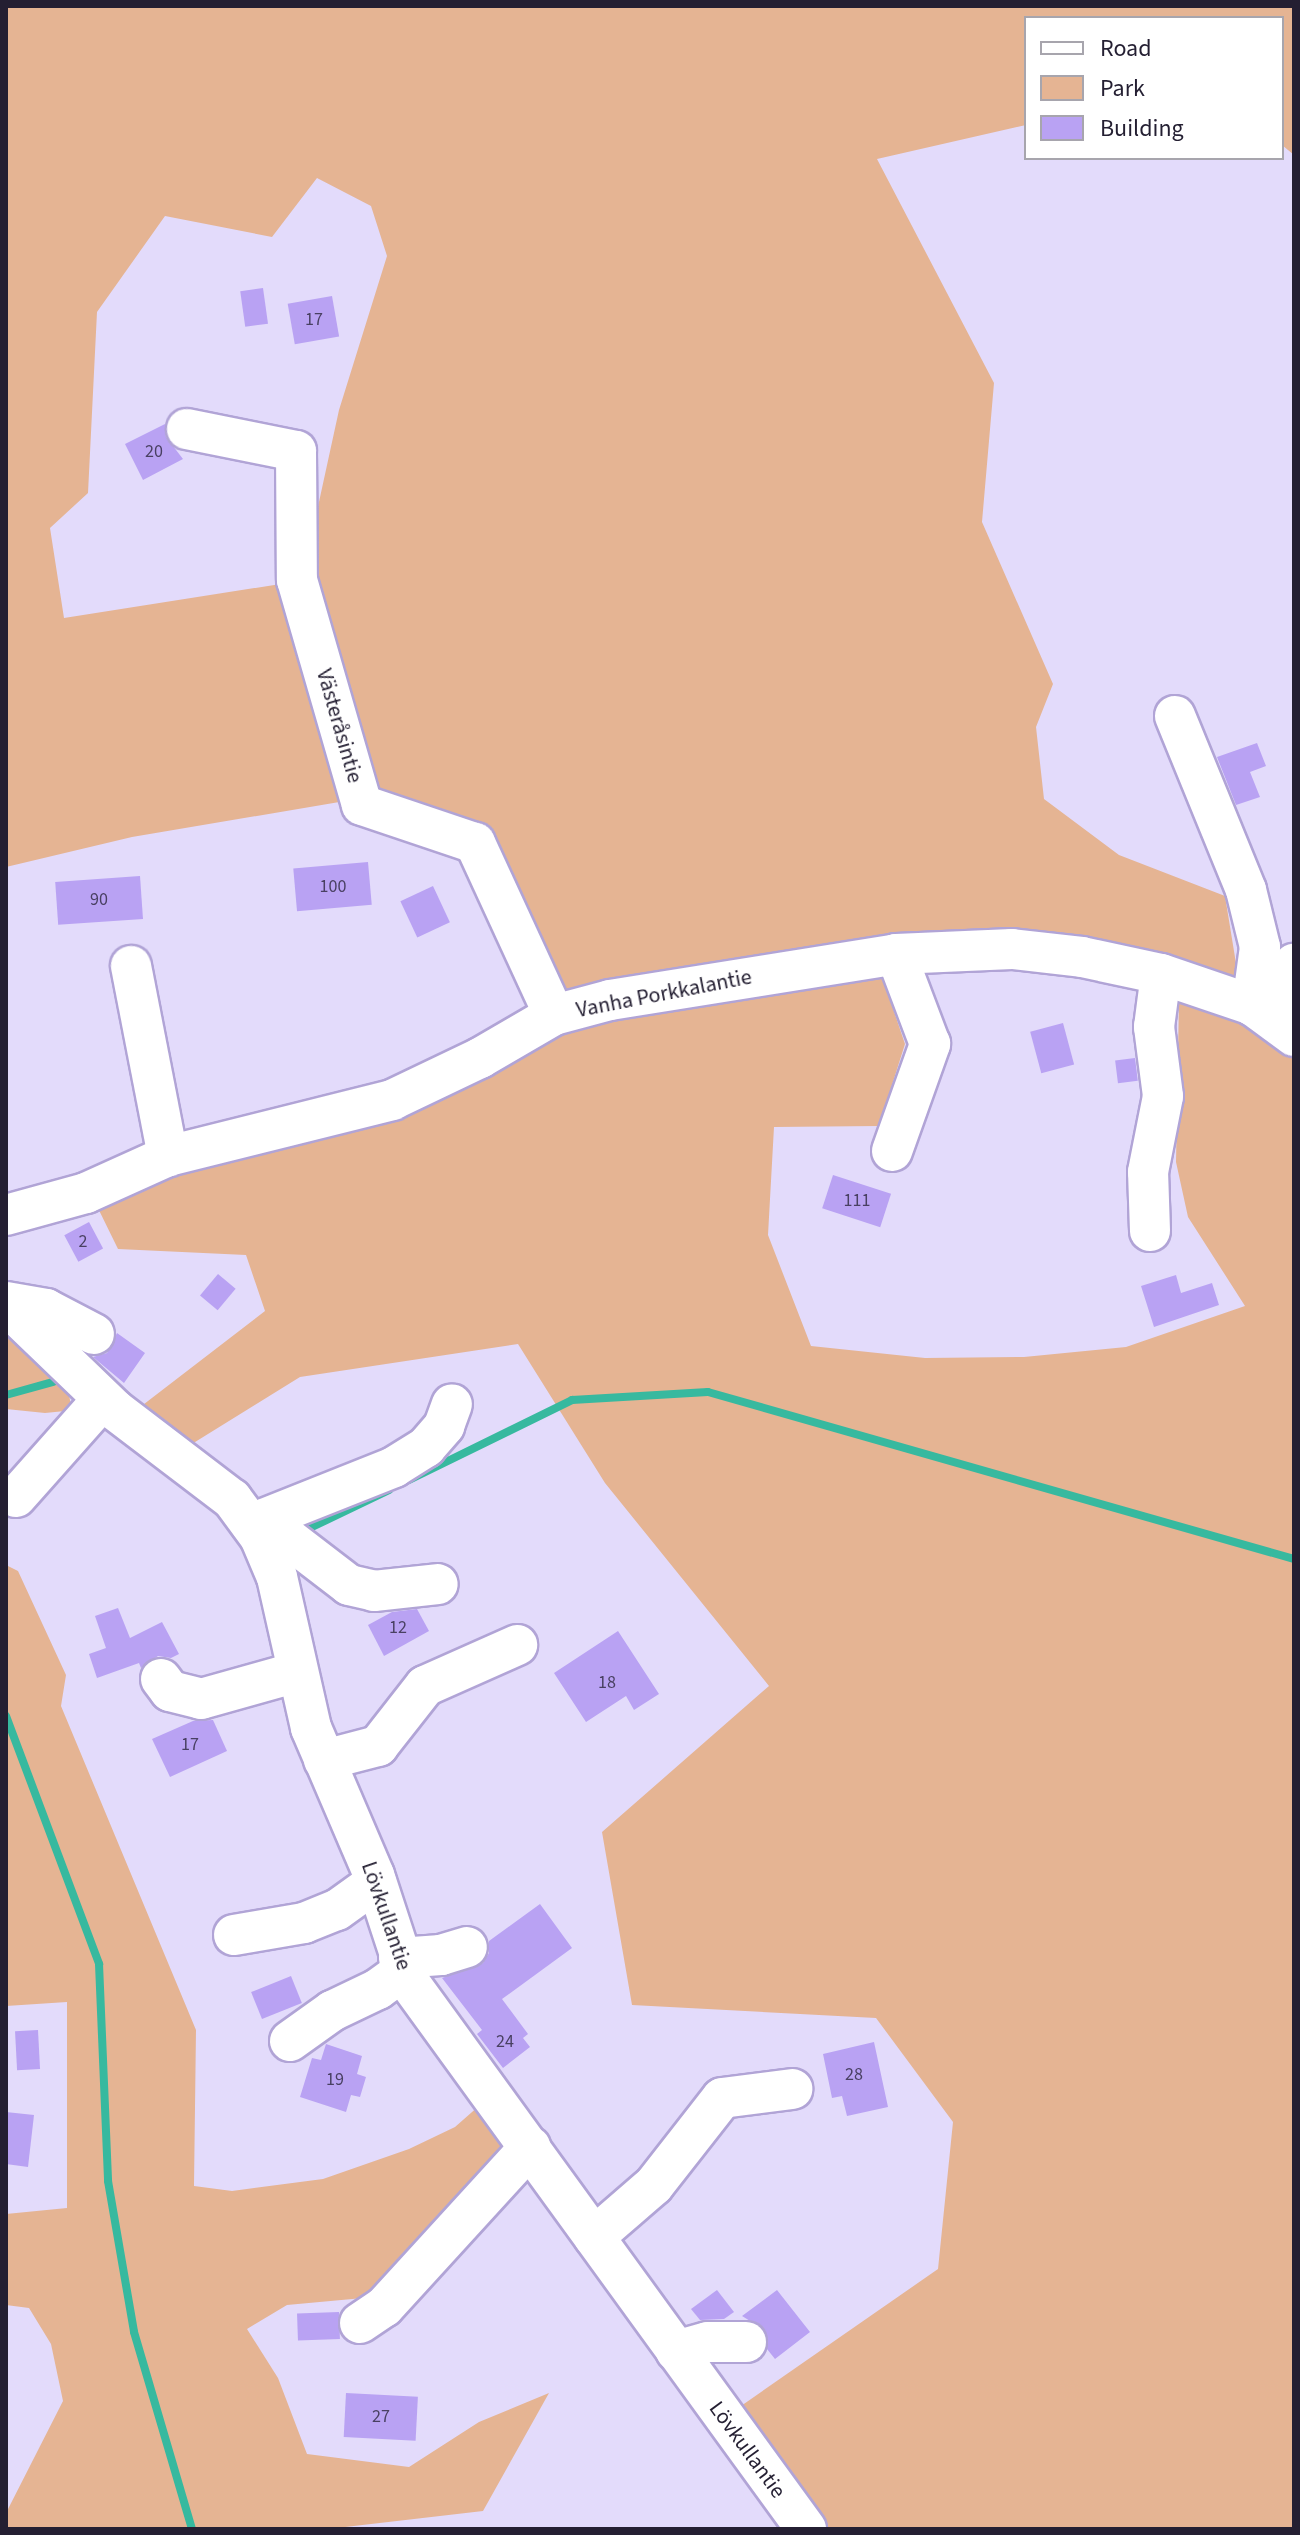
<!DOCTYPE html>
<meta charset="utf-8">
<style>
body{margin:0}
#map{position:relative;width:1300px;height:2535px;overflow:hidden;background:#e3dbfb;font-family:"Source Sans 3",sans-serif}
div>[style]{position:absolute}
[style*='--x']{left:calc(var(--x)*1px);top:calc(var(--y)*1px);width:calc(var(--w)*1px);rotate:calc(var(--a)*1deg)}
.green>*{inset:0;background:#e5b493}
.stream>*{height:8px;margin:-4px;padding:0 4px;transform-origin:4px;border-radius:4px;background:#37b99f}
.building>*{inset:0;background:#b9a2f3;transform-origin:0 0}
.roads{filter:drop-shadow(2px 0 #b1a4d6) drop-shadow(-2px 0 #b1a4d6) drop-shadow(0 2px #b1a4d6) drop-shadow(0 -2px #b1a4d6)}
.minor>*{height:40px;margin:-20px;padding:0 20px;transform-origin:20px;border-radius:20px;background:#fff}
span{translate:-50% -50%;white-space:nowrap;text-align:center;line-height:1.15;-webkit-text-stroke:6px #fff;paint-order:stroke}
.number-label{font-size:18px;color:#494062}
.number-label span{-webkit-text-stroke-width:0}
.street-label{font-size:22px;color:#241f32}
.frame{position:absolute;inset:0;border:8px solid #241f32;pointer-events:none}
.legend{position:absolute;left:1024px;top:16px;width:260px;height:144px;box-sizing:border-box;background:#fff;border:2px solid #a7a5ad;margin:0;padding:10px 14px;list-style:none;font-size:24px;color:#241f32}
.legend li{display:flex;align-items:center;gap:16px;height:40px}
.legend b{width:40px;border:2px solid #a7a5ad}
</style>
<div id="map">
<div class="green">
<i style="clip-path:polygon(6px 6px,1294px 6px,1294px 155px,1282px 145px,1282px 18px,1026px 18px,1026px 125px,877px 159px,994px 383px,982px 522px,1053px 684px,1036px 727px,1044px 799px,1119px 855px,1225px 896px,1241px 994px,1061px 945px,558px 1004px,481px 838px,367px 798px,302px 580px,339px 410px,387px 256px,371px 206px,317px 178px,272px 237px,165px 216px,97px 312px,88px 493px,50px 528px,64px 618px,293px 582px,357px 799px,132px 837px,6px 867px)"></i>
<i style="clip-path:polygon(882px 976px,905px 1044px,879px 1126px,774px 1127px,768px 1235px,811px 1346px,925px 1358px,1024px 1357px,1126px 1347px,1245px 1306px,1188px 1217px,1176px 1162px,1179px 1000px,1245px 1020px,1294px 1051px,1294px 2529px,814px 2529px,728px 2415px,938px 2269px,953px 2122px,876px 2018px,632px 2005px,602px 1832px,769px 1686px,605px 1483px,518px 1344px,300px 1377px,187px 1447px,135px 1411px,265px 1311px,246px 1255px,118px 1249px,93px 1198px,550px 1033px,619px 1017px)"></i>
<i style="clip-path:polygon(6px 1328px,35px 1363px,68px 1390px,71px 1405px,65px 1411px,45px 1413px,6px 1409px)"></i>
<i style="clip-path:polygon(6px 1565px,18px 1571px,66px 1675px,61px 1706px,196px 2030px,194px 2186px,232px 2191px,323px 2179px,409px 2149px,455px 2127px,480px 2105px,509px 2144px,385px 2296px,287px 2305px,247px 2329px,278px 2378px,307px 2454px,409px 2467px,479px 2422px,549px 2393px,483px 2511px,328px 2529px,6px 2529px,6px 2513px,63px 2401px,51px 2344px,29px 2308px,6px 2305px,6px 2214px,67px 2208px,67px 2002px,6px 2006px)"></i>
</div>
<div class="stream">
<i style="--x:6;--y:1395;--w:49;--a:-15.5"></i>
<i style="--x:409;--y:1480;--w:182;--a:-26.1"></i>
<i style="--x:572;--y:1400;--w:136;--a:-3.4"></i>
<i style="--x:708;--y:1392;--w:609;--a:15.91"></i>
<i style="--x:297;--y:1523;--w:14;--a:21"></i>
<i style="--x:310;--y:1528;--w:88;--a:-25.7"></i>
<i style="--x:6;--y:1716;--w:265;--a:69.4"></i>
<i style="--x:99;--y:1964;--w:217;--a:87.6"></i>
<i style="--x:108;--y:2181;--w:153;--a:80.2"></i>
<i style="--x:134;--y:2332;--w:205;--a:73.6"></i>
</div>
<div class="building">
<i style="left:263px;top:288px;width:36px;height:23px;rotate:82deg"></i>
<i style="left:332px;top:296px;width:41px;height:45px;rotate:80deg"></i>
<i style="clip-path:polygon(165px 424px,166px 437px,183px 459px,143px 480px,125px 444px)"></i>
<i style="clip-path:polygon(1257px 743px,1266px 766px,1250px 772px,1260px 797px,1236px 805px,1217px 757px)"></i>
<i style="left:368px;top:862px;width:43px;height:75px;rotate:85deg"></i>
<i style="left:140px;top:876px;width:43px;height:85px;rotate:86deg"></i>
<i style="left:433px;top:886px;width:40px;height:36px;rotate:65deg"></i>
<i style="left:1063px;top:1023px;width:43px;height:34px;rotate:75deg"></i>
<i style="left:1135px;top:1058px;width:23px;height:20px;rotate:83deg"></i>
<i style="left:833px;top:1175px;width:61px;height:35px;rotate:18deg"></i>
<i style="left:89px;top:1222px;width:30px;height:28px;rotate:62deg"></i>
<i style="left:218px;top:1274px;width:23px;height:28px;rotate:40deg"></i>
<i style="clip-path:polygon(1176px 1275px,1181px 1293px,1212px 1283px,1219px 1305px,1154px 1327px,1141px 1286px)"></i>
<i style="clip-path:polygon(117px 1333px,145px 1353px,124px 1383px,93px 1357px,107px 1353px)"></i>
<i style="clip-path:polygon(118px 1608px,130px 1638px,162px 1622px,179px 1654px,171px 1658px,158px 1656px,141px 1668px,139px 1663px,97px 1678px,89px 1654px,106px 1648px,95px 1616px)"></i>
<i style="clip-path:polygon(417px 1609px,429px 1631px,384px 1656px,368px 1625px,392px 1612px)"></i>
<i style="clip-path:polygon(618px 1631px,659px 1694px,634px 1710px,626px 1696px,586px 1722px,554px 1673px)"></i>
<i style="clip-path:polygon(213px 1720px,227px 1751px,170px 1777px,152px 1739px,193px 1721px)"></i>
<i style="clip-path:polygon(540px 1904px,572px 1948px,502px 1999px,528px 2034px,523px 2038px,530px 2047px,503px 2068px,477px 2034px,482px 2030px,442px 1978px,483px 1963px,489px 1953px,489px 1941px)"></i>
<i style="left:291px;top:1976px;width:29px;height:43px;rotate:68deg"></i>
<i style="left:38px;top:2030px;width:39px;height:23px;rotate:87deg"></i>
<i style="clip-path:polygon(874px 2042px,888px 2107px,847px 2116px,842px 2096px,832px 2098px,823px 2054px)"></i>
<i style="clip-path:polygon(326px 2044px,362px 2056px,357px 2074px,366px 2077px,360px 2097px,351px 2095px,346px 2112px,300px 2097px,312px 2058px,321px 2060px)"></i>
<i style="clip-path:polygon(6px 2112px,34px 2115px,28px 2167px,6px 2164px)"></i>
<i style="clip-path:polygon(717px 2290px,734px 2312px,724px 2319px,700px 2320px,691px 2309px)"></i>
<i style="clip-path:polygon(777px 2290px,810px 2332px,775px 2359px,767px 2349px,765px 2330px,742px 2316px)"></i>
<i style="left:339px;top:2312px;width:27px;height:42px;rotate:88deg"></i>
<i style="left:346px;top:2393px;width:72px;height:44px;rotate:3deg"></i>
</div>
<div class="roads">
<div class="minor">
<i style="--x:187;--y:429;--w:111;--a:11.4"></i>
<i style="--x:296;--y:451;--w:129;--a:89.6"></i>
<i style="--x:297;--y:580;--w:234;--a:73.9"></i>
<i style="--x:362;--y:805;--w:119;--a:18.6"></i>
<i style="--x:475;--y:843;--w:189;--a:65.3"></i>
<i style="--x:1175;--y:716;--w:188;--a:67.8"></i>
<i style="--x:1246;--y:890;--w:59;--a:76.2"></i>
<i style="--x:1260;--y:947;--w:59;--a:97.9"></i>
<i style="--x:131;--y:966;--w:194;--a:79"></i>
<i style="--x:1276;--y:1022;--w:61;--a:-72.8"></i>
<i style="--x:892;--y:1151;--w:114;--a:-70.4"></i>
<i style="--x:930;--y:1044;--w:96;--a:-110.7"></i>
<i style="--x:6;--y:1215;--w:83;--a:-15.4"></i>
<i style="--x:86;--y:1193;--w:90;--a:-24.3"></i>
<i style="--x:168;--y:1156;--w:231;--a:-14"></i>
<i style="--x:392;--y:1100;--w:98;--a:-25.5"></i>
<i style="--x:480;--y:1058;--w:86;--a:-30.2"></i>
<i style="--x:554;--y:1015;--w:58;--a:-15"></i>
<i style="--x:610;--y:1000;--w:290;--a:-9.1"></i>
<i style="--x:896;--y:954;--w:116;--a:-2.5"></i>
<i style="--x:1012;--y:949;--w:70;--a:6.5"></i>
<i style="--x:1082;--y:957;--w:81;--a:12.1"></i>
<i style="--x:1161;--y:974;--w:96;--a:18.8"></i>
<i style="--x:1252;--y:1005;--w:52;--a:36.4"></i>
<i style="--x:1150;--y:1231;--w:59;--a:-91.9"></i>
<i style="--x:1148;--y:1172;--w:77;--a:-78.8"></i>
<i style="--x:1163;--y:1096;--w:70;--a:-97.4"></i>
<i style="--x:1154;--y:1027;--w:53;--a:-82.5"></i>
<i style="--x:6;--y:1302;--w:41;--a:9.9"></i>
<i style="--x:46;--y:1309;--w:54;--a:27.5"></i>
<i style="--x:6;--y:1305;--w:151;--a:43.9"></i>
<i style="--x:115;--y:1410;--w:147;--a:37.3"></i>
<i style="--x:232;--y:1499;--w:47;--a:53.6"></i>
<i style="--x:260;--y:1537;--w:43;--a:67"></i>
<i style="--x:277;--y:1577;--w:155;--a:77.3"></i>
<i style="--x:311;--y:1728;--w:160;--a:66.8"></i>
<i style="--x:374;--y:1875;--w:113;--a:71.9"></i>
<i style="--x:409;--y:1982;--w:676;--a:54.03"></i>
<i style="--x:16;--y:1497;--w:131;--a:-48.4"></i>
<i style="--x:263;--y:1519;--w:108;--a:37.5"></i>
<i style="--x:349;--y:1585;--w:26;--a:13"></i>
<i style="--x:374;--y:1591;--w:64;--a:-6.2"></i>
<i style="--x:251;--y:1524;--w:154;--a:-21.7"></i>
<i style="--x:394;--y:1467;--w:38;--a:-32"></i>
<i style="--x:426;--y:1447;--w:28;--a:-49"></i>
<i style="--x:444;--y:1426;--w:23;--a:-70"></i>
<i style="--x:161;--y:1679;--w:15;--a:53"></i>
<i style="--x:170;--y:1691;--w:32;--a:14"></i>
<i style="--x:201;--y:1699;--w:100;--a:-15.7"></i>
<i style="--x:324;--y:1760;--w:56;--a:-14.5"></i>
<i style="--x:378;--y:1746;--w:76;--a:-51.9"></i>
<i style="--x:425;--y:1686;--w:101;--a:-24"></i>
<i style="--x:234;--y:1935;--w:71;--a:-9.7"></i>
<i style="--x:304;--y:1923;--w:35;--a:-22"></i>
<i style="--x:337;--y:1910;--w:48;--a:-35.7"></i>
<i style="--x:399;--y:1958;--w:42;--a:-4.1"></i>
<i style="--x:441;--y:1955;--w:27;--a:-17"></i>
<i style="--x:290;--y:2041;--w:52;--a:-35.5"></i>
<i style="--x:332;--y:2011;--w:51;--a:-25.6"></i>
<i style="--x:378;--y:1989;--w:32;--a:-36"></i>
<i style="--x:594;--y:2237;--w:79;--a:-40.9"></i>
<i style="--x:654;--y:2185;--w:110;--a:-52"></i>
<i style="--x:722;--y:2098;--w:71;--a:-7.3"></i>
<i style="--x:360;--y:2323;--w:29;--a:-34"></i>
<i style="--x:384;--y:2307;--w:217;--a:-47.6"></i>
<i style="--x:676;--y:2351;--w:33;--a:-16"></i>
<i style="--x:708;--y:2342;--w:38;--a:0"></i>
</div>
</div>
<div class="number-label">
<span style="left:314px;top:320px">17</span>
<span style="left:154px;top:452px">20</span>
<span style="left:333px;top:887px">100</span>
<span style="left:99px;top:900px">90</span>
<span style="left:857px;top:1201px">111</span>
<span style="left:83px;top:1242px">2</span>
<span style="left:398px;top:1628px">12</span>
<span style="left:607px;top:1683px">18</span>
<span style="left:190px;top:1745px">17</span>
<span style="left:505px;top:2042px">24</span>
<span style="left:854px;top:2075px">28</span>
<span style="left:335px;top:2080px">19</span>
<span style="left:381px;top:2417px">27</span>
</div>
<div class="street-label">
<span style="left:339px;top:726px;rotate:74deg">Västeråsintie</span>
<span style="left:664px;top:994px;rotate:-11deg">Vanha Porkkalantie</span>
<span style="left:386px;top:1916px;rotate:71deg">Lövkullantie</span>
<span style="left:747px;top:2450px;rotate:54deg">Lövkullantie</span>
</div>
<div class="frame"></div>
<ul class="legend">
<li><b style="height:10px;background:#fff"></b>Road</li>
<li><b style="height:22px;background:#e5b493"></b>Park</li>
<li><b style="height:22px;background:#b9a2f3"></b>Building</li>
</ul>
</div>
